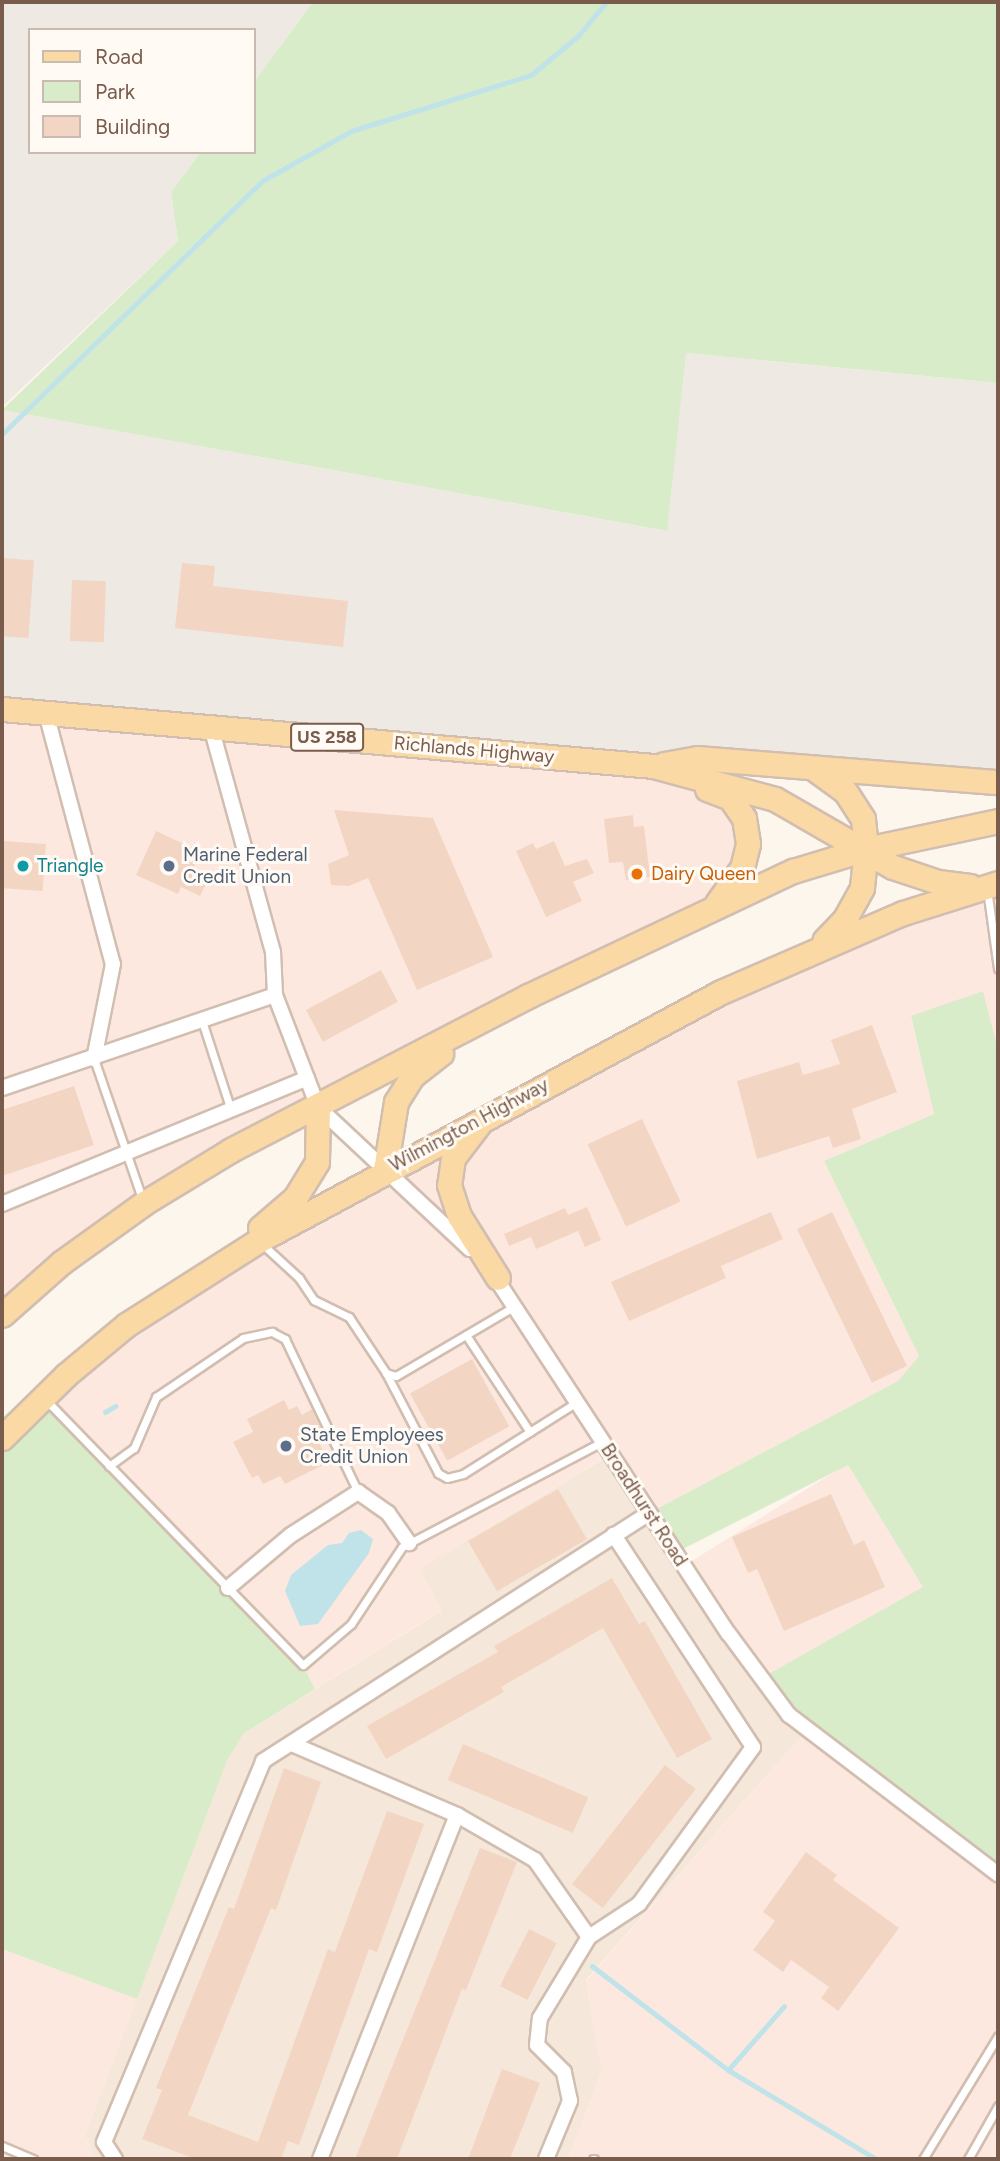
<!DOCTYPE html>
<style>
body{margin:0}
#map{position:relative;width:1000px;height:2161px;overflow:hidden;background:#fdf6ec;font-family:Figtree,sans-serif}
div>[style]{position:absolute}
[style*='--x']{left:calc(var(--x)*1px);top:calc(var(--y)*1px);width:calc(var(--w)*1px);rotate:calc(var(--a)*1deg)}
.residential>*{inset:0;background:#f5e8da}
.commercial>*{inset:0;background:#fde8e0;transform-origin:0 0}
.industrial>*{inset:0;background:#efe9e4}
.green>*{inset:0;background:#d8ecc9}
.water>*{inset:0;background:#bfe3e8}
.stream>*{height:5px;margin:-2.5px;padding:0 2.5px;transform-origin:2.5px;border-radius:2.5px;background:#bfe3e8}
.building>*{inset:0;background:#f3d5c3;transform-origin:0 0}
.roads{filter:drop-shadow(2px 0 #d1beb0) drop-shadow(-2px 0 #d1beb0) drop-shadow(0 2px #d1beb0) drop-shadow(0 -2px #d1beb0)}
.lane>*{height:7px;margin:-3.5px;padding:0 3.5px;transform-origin:3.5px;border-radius:3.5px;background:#fff}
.street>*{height:14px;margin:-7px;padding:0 7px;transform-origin:7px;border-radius:7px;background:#fff}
.primary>*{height:23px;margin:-11.5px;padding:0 11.5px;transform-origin:11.5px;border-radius:11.5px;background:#fbd9a5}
.dots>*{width:19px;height:19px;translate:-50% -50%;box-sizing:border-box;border:4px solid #fffaf3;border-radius:50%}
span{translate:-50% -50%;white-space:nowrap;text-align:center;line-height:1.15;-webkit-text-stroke:6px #fffaf3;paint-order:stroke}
.shield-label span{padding:2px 5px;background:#fffaf3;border:2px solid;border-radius:5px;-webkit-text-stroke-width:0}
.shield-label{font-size:18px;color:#7a5c4d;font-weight:700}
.street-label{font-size:19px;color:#7a5c4d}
.service-label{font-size:19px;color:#4e5e75}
.left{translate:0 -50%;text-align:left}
.culture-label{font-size:19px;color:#0d838f}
.food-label{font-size:19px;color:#c56008}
.frame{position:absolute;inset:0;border:4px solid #7a5c4d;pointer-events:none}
.legend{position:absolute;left:28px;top:28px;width:228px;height:126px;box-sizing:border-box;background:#fffaf3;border:2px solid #cabbb1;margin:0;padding:9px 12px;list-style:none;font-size:21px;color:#7a5c4d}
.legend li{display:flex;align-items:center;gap:14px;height:35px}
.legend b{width:35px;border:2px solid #cabbb1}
</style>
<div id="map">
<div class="residential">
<i style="clip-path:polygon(611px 1454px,807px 1730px,586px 1980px,602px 2071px,568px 2159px,94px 2159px,85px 2135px,227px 1761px,243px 1734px,441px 1611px,419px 1569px)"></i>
</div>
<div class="commercial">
<i style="clip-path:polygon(2px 709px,653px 766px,730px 798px,748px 844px,715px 906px,231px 1150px,2px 1315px)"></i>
<i style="clip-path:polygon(998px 883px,998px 1049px,983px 991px,911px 1017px,934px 1114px,824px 1161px,919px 1356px,898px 1381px,649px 1513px,610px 1454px,420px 1569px,442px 1610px,315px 1689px,303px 1665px,43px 1397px,126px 1325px,612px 1048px)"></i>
<i style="left:847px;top:1464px;width:145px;height:194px;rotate:58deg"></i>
<i style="clip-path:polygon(807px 1730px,994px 1870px,998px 1865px,998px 2159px,568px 2159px,602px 2071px,586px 1981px)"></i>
<i style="clip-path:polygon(2px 1949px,137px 1999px,85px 2135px,94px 2159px,2px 2159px)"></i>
</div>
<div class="industrial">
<i style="clip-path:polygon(2px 2px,313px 2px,254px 82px,254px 30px,30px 30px,30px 152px,201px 152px,171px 192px,178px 241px,2px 407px)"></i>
<i style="clip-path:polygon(685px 353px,998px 383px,998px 782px,653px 766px,2px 709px,2px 410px,666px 531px)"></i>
</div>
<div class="green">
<i style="clip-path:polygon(313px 2px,998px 2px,998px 383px,686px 353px,667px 531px,2px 410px,178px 241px,171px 192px,201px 152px,254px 152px,254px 82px)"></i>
<i style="clip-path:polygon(983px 991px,998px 1049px,998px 1865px,994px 1870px,827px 1748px,760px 1679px,923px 1587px,848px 1465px,675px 1553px,649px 1513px,898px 1381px,919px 1356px,824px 1161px,934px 1114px,911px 1016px)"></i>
<i style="clip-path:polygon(43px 1397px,303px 1665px,315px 1689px,243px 1734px,227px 1761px,137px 1999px,2px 1949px,2px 1438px)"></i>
</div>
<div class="water">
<i style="clip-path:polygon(361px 1530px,373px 1539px,369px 1553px,318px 1624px,300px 1626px,285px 1591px,291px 1575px,328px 1545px,342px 1543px,349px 1533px)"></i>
</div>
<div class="stream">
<i style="--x:2;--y:434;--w:363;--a:-44.2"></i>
<i style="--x:262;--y:181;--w:102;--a:-29.3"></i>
<i style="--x:351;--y:131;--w:189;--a:-17.3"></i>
<i style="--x:531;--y:75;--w:61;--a:-39.7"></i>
<i style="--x:578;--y:36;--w:44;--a:-50.5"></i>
<i style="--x:105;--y:1412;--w:12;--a:-31"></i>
<i style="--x:592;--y:1966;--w:171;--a:37.4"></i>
<i style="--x:728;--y:2070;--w:173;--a:31"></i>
<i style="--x:728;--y:2070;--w:85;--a:-48.8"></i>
</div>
<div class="building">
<i style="left:2px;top:558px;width:32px;height:78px;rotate:4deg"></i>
<i style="clip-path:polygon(182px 563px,215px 566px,213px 586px,348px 601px,343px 647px,175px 628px)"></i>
<i style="left:72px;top:580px;width:34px;height:61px;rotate:2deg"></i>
<i style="clip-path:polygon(334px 810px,433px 818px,493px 957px,417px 990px,368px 878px,349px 886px,331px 885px,328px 864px,349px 855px)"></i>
<i style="clip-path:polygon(633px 815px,634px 827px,644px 826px,650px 877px,626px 880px,623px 862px,609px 863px,604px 819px)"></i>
<i style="clip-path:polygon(156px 831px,201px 852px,193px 868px,210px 876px,200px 896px,181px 887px,178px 894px,136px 875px)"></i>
<i style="left:2px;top:841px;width:44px;height:47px;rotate:4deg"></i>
<i style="clip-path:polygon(554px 841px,565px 866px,587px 859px,594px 873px,573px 882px,582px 901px,546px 917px,516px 851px,533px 843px,536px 849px)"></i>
<i style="left:381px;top:970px;width:36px;height:85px;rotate:62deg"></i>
<i style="clip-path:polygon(872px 1025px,897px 1092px,852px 1109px,861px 1139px,833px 1148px,829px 1136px,757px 1159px,737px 1081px,799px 1062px,803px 1075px,840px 1064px,831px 1040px)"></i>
<i style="clip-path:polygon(74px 1086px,94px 1145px,2px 1176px,2px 1110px)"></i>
<i style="left:642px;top:1119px;width:91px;height:60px;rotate:65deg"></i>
<i style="clip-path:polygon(587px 1207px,601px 1240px,585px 1247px,578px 1231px,536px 1249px,531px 1237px,509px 1246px,504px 1234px,565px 1208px,568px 1215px)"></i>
<i style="clip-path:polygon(771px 1212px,783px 1239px,721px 1266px,726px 1278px,629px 1321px,611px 1282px)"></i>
<i style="left:832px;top:1212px;width:171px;height:39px;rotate:64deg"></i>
<i style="left:472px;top:1359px;width:77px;height:71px;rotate:61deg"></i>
<i style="clip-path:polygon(284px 1400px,289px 1410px,297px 1406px,302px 1415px,312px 1409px,323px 1434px,316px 1437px,329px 1462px,285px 1484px,280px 1476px,263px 1484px,258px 1475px,252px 1478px,233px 1442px,253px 1432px,247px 1419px)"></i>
<i style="left:558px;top:1489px;width:58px;height:104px;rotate:60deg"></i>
<i style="clip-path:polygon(831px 1494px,854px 1545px,864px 1540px,885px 1587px,784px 1631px,757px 1569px,748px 1573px,732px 1537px)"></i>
<i style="clip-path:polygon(612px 1578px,639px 1624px,645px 1621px,712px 1739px,677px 1758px,603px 1628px,501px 1687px,504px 1692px,386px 1759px,367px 1726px,498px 1652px,494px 1646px)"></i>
<i style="left:463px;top:1744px;width:136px;height:39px;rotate:23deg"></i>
<i style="left:665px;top:1765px;width:39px;height:151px;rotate:38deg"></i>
<i style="clip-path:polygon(284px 1768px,321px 1782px,276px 1910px,271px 1908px,188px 2115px,258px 2142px,328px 1949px,335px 1952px,387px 1811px,424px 1824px,377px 1952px,369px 1949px,299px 2145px,288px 2141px,281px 2159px,195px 2159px,142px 2139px,162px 2090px,156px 2088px,229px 1907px,234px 1909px)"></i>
<i style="clip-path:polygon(480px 1848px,517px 1862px,466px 1990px,462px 1989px,397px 2159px,355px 2159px)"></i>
<i style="clip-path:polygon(806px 1852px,837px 1875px,833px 1880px,899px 1928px,838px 2011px,821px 1998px,829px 1987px,791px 1960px,783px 1972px,753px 1950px,775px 1921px,763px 1912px)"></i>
<i style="left:529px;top:1929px;width:31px;height:64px;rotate:27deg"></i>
<i style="clip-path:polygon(502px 2069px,540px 2083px,510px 2159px,468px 2159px)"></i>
</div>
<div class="roads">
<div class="lane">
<i style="--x:987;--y:889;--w:80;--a:82.1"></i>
<i style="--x:202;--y:1021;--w:94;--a:72"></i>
<i style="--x:94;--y:1059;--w:150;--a:71"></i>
<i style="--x:261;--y:1243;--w:52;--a:42.6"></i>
<i style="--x:299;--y:1278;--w:27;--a:56"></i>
<i style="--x:314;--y:1300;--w:39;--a:26"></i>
<i style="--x:349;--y:1317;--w:67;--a:56.5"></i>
<i style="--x:386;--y:1373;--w:10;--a:17"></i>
<i style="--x:396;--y:1376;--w:138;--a:-30.5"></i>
<i style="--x:466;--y:1335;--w:116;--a:56.6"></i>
<i style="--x:386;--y:1373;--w:113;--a:62.5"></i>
<i style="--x:438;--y:1473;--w:10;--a:29"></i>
<i style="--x:447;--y:1478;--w:16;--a:-14"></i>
<i style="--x:463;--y:1474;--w:135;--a:-32.3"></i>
<i style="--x:46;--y:1400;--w:369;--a:45.9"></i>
<i style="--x:303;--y:1665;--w:63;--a:-40.5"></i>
<i style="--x:351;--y:1624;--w:92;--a:-56.5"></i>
<i style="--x:402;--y:1547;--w:226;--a:-27.7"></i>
<i style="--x:109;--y:1466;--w:31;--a:-36"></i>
<i style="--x:134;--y:1448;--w:56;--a:-66.7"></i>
<i style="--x:156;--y:1397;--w:105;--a:-34.1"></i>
<i style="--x:243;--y:1338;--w:30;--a:-12"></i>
<i style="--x:272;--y:1332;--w:15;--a:28"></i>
<i style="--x:285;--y:1339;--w:170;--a:64.5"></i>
<i style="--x:2;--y:2146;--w:34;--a:23"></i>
<i style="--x:593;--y:2159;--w:1;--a:0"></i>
<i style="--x:923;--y:2159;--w:144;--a:-58.6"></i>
<i style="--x:968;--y:2159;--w:61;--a:-60.5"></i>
</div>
<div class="street">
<i style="--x:46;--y:713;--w:260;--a:75.1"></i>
<i style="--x:113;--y:964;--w:97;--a:101.3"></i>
<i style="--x:211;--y:727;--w:233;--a:74.6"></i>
<i style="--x:273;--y:952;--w:43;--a:87.3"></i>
<i style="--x:275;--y:995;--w:120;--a:69"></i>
<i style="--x:318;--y:1107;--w:208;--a:43.1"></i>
<i style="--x:2;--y:1088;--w:288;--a:-18.8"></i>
<i style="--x:2;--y:1204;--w:330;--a:-22.4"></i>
<i style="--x:493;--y:1274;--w:430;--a:56.8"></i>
<i style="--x:729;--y:1634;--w:101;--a:53.5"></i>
<i style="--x:789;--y:1715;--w:263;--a:37.3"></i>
<i style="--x:228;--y:1588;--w:82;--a:-40.1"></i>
<i style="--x:291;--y:1535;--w:80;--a:-32.7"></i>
<i style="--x:358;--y:1492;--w:37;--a:35"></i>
<i style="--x:388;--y:1513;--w:37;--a:55"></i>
<i style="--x:292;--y:1744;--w:180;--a:23.3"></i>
<i style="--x:457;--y:1815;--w:90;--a:30"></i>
<i style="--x:535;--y:1860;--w:94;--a:55"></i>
<i style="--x:589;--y:1937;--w:60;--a:-33.4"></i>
<i style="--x:639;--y:1904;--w:194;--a:-54"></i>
<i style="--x:753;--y:1747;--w:254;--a:-123.3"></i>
<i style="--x:115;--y:2159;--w:20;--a:-123"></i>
<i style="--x:104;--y:2142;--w:413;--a:-67.3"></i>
<i style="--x:263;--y:1761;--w:459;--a:-32.7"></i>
<i style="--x:320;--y:2159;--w:370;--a:-68.3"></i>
<i style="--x:546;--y:2159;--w:63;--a:-67.5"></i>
<i style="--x:570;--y:2101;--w:30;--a:-102"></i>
<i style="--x:564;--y:2072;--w:38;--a:-135"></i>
<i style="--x:537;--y:2045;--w:27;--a:-84"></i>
<i style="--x:540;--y:2018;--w:95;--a:-58.8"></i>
</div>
<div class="primary">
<i style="--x:2;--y:709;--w:653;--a:5"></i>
<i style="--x:653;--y:766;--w:126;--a:15.1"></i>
<i style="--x:775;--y:799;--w:136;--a:30"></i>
<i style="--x:893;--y:867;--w:47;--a:18.4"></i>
<i style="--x:938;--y:882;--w:32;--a:7"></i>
<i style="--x:664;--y:764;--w:34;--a:-10"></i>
<i style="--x:697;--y:758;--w:302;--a:4.6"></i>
<i style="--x:813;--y:768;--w:39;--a:36"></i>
<i style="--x:845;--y:791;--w:33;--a:57"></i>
<i style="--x:863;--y:819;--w:30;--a:84"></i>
<i style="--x:866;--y:849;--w:39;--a:96"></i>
<i style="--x:862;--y:888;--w:37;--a:119"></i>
<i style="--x:844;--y:920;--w:28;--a:134"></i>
<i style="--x:707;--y:789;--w:25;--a:21"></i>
<i style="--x:730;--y:798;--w:24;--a:55"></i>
<i style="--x:744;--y:818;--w:26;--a:81"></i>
<i style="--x:748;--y:844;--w:25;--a:104"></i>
<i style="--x:742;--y:868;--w:43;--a:125.5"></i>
<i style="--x:479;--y:1124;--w:43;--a:127.4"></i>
<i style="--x:453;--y:1158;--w:27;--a:98"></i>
<i style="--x:449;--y:1185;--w:33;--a:72"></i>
<i style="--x:459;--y:1216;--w:73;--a:57.8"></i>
<i style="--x:385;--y:1170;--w:69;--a:-80.8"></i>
<i style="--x:396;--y:1102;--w:31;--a:-58"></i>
<i style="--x:412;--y:1076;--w:37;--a:-38"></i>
<i style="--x:260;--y:1228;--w:46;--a:-40.6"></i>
<i style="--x:295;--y:1198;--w:42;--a:-58.6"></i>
<i style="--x:317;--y:1162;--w:55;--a:-89"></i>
<i style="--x:2;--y:1315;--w:80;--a:-41.5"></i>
<i style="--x:62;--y:1262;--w:101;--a:-35.7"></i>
<i style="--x:144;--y:1203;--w:102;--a:-31.3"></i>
<i style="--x:231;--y:1150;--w:335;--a:-27.4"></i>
<i style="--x:528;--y:996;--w:293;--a:-25.3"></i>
<i style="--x:793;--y:871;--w:76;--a:-16.8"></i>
<i style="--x:866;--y:849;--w:135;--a:-12"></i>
<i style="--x:2;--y:1438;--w:90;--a:-44.5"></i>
<i style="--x:66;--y:1375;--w:78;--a:-39.8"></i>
<i style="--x:126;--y:1325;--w:156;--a:-32.5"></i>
<i style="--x:258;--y:1241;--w:526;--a:-28.27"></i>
<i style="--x:721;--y:992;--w:198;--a:-23.5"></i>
<i style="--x:903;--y:913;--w:100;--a:-17.5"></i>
</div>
</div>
<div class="dots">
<i style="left:23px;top:866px;background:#0f9aa8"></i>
<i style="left:169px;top:866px;background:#5c6f8a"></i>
<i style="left:637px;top:874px;background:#e8710a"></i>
<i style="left:286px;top:1446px;background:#5c6f8a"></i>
</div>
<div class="shield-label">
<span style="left:327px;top:737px">US 258</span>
</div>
<div class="street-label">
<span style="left:474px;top:750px;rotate:5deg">Richlands Highway</span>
<span style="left:469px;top:1125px;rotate:-28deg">Wilmington Highway</span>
<span style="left:644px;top:1505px;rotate:57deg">Broadhurst Road</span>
</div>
<div class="service-label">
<span class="left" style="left:183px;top:866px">Marine Federal<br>Credit Union</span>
<span class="left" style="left:300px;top:1446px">State Employees<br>Credit Union</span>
</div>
<div class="culture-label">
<span class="left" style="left:37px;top:866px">Triangle</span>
</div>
<div class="food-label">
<span class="left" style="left:651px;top:874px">Dairy Queen</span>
</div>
<div class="frame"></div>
<ul class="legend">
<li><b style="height:9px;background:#fbd9a5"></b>Road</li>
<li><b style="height:19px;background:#d8ecc9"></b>Park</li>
<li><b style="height:19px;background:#f3d5c3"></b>Building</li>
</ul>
</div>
